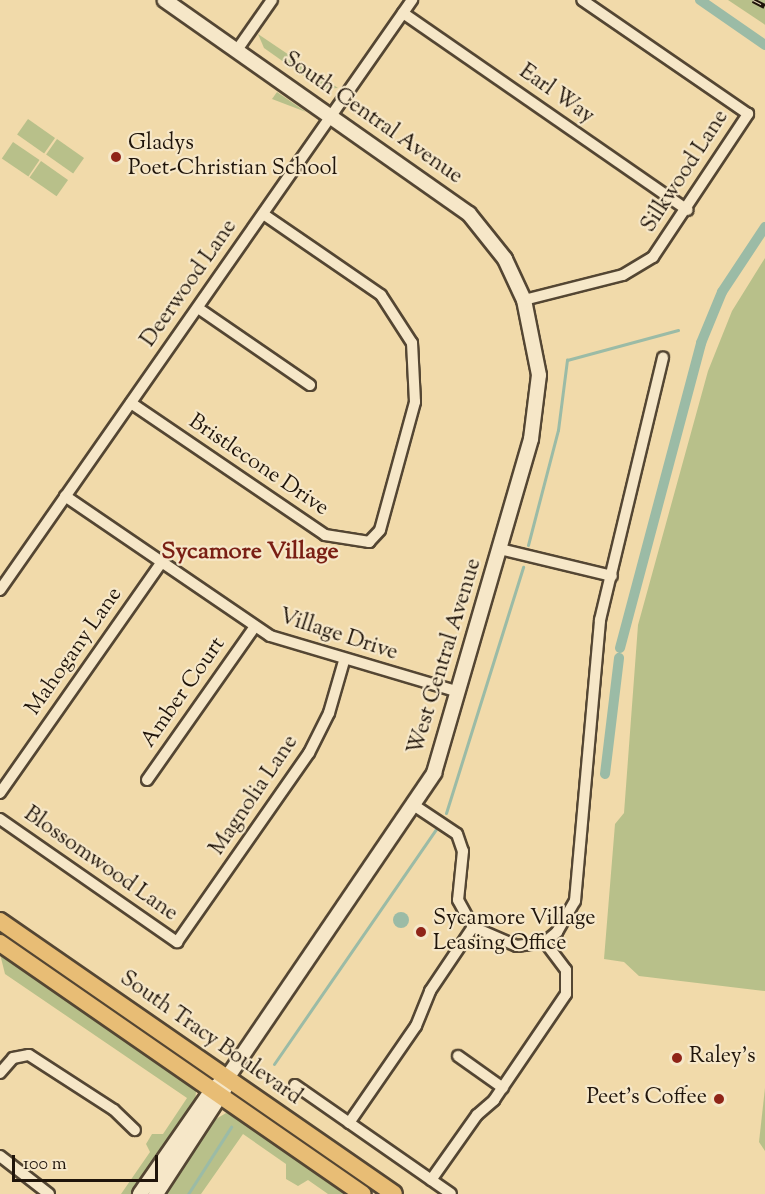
<!DOCTYPE html>
<style>
body{margin:0}
#map{position:relative;width:765px;height:1194px;overflow:hidden;background:#f1daaa;font-family:"Sorts Mill Goudy",serif}
div>[style]{position:absolute}
[style*='--x']{left:calc(var(--x)*1px);top:calc(var(--y)*1px);width:calc(var(--w)*1px);rotate:calc(var(--a)*1deg)}
.green>*{inset:0;background:#b8c08a;transform-origin:0 0}
.water>*{inset:0;background:#9bbba6}
.round{border-radius:50%}
.stream>*{height:3px;margin:-1.5px;padding:0 1.5px;transform-origin:1.5px;border-radius:1.5px;background:#9bbba6}
.canal>*{height:10px;margin:-5px;padding:0 5px;transform-origin:5px;border-radius:5px;background:#9bbba6}
.roads{filter:drop-shadow(2px 0 #544633) drop-shadow(-2px 0 #544633) drop-shadow(0 2px #544633) drop-shadow(0 -2px #544633)}
.street>*{height:10px;margin:-5px;padding:0 5px;transform-origin:5px;border-radius:5px;background:#f6e7c8}
.secondary>*{height:14px;margin:-7px;padding:0 7px;transform-origin:7px;border-radius:7px;background:#f6e7c8}
.primary>*{height:16px;margin:-8px;padding:0 8px;transform-origin:8px;border-radius:8px;background:#e8bd75}
.rail>*{height:5px;margin-top:-2.5px;transform-origin:0;background:repeating-linear-gradient(90deg,#f6e7c8 0 9px,#20150b 0 18px);box-sizing:border-box;border-block:2px solid #20150b}
.dots>*{width:16px;height:16px;translate:-50% -50%;box-sizing:border-box;border:3px solid #f6e7c8;border-radius:50%}
span{translate:-50% -50%;white-space:nowrap;text-align:center;line-height:1.15;-webkit-text-stroke:4.5px #f6e7c8;paint-order:stroke}
.street-label{font-size:22px;color:#20150b}
.poi-label{font-size:22px;color:#20150b}
.left{translate:0 -50%;text-align:left}
.right{translate:-100% -50%;text-align:right}
.neighbourhood-label{font-size:24px;color:#7a1f14;font-weight:700}
.scale{position:absolute;left:12px;top:1155px;width:146px;height:27px;box-sizing:border-box;border:3px solid #20150b;border-top:0;padding-left:8px;font-size:18px;line-height:21px;white-space:nowrap;color:#20150b;-webkit-text-stroke:4px #f6e7c8;paint-order:stroke}
</style>
<div id="map">
<div class="green">
<i style="clip-path:polygon(728px 0,765px 0,765px 25px,764px 24px)"></i>
<i style="clip-path:polygon(258px 34px,338px 88px,322px 89px,264px 48px)"></i>
<i style="clip-path:polygon(277px 92px,306px 112px,272px 99px)"></i>
<i style="left:28px;top:119px;width:33px;height:19px;rotate:35deg"></i>
<i style="left:57px;top:139px;width:33px;height:19px;rotate:35deg"></i>
<i style="left:13px;top:142px;width:32px;height:20px;rotate:34deg"></i>
<i style="left:41px;top:161px;width:33px;height:20px;rotate:35deg"></i>
<i style="clip-path:polygon(765px 258px,765px 991px,639px 976px,624px 962px,604px 959px,615px 824px,624px 813px,638px 625px,708px 371px,732px 311px)"></i>
<i style="clip-path:polygon(0 954px,196px 1091px,195px 1105px,133px 1194px,121px 1194px,150px 1152px,146px 1144px,152px 1134px,163px 1134px,187px 1098px,5px 974px)"></i>
<i style="clip-path:polygon(765px 1088px,765px 1151px,759px 1142px)"></i>
<i style="clip-path:polygon(226px 1113px,233px 1115px,347px 1194px,328px 1194px,308px 1180px,298px 1186px,286px 1179px,286px 1164px,243px 1134px,201px 1194px,164px 1194px,216px 1119px)"></i>
</div>
<div class="water">
<i class="round" style="left:393px;top:912px;width:16px;height:16px"></i>
</div>
<div class="stream">
<i style="--x:528;--y:545;--w:119;--a:-75.4"></i>
<i style="--x:558;--y:430;--w:71;--a:-82.7"></i>
<i style="--x:567;--y:360;--w:115;--a:-15.1"></i>
<i style="--x:446;--y:813;--w:258;--a:-72.6"></i>
<i style="--x:274;--y:1064;--w:285;--a:-55.4"></i>
<i style="--x:188;--y:1194;--w:80;--a:-57.3"></i>
</div>
<div class="canal">
<i style="--x:700;--y:0;--w:79;--a:34.7"></i>
<i style="--x:620;--y:648;--w:316;--a:-75.1"></i>
<i style="--x:701;--y:343;--w:55;--a:-67.6"></i>
<i style="--x:722;--y:292;--w:78;--a:-56.5"></i>
<i style="--x:605;--y:774;--w:117;--a:-83.1"></i>
</div>
<div class="roads">
<div class="street">
<i style="--x:403;--y:13;--w:346;--a:34.7"></i>
<i style="--x:237;--y:50;--w:61;--a:-55"></i>
<i style="--x:524;--y:300;--w:102;--a:-14.2"></i>
<i style="--x:623;--y:275;--w:35;--a:-31"></i>
<i style="--x:653;--y:257;--w:172;--a:-56.4"></i>
<i style="--x:748;--y:114;--w:201;--a:-145.5"></i>
<i style="--x:198;--y:308;--w:136;--a:34.5"></i>
<i style="--x:131;--y:403;--w:235;--a:34.2"></i>
<i style="--x:325;--y:535;--w:45;--a:9"></i>
<i style="--x:369;--y:542;--w:16;--a:-47"></i>
<i style="--x:380;--y:530;--w:133;--a:-74.7"></i>
<i style="--x:415;--y:402;--w:59;--a:-92.9"></i>
<i style="--x:412;--y:343;--w:57;--a:-122.9"></i>
<i style="--x:381;--y:295;--w:143;--a:-145.5"></i>
<i style="--x:65;--y:496;--w:248;--a:34.3"></i>
<i style="--x:270;--y:636;--w:197;--a:16.5"></i>
<i style="--x:500;--y:549;--w:115;--a:13.6"></i>
<i style="--x:0;--y:590;--w:720;--a:-55.07"></i>
<i style="--x:147;--y:780;--w:186;--a:-54.9"></i>
<i style="--x:0;--y:793;--w:281;--a:-55"></i>
<i style="--x:415;--y:806;--w:50;--a:33.7"></i>
<i style="--x:457;--y:834;--w:18;--a:71"></i>
<i style="--x:463;--y:851;--w:49;--a:95.8"></i>
<i style="--x:458;--y:900;--w:31;--a:61"></i>
<i style="--x:473;--y:927;--w:48;--a:23.4"></i>
<i style="--x:517;--y:946;--w:28;--a:-8"></i>
<i style="--x:545;--y:942;--w:16;--a:-40"></i>
<i style="--x:557;--y:932;--w:36;--a:-60"></i>
<i style="--x:575;--y:901;--w:282;--a:-84.9"></i>
<i style="--x:600;--y:620;--w:270;--a:-76.5"></i>
<i style="--x:0;--y:819;--w:216;--a:34.8"></i>
<i style="--x:177;--y:942;--w:231;--a:-55.1"></i>
<i style="--x:309;--y:753;--w:45;--a:-63.4"></i>
<i style="--x:329;--y:713;--w:54;--a:-73.9"></i>
<i style="--x:458;--y:1056;--w:55;--a:35.4"></i>
<i style="--x:0;--y:1073;--w:20;--a:-49"></i>
<i style="--x:13;--y:1058;--w:16;--a:-11"></i>
<i style="--x:29;--y:1055;--w:101;--a:32.9"></i>
<i style="--x:114;--y:1110;--w:29;--a:44"></i>
<i style="--x:295;--y:1085;--w:190;--a:34.9"></i>
<i style="--x:349;--y:1123;--w:118;--a:-55.4"></i>
<i style="--x:416;--y:1026;--w:38;--a:-68"></i>
<i style="--x:430;--y:991;--w:77;--a:-56.1"></i>
<i style="--x:0;--y:1156;--w:62;--a:37.8"></i>
<i style="--x:431;--y:1180;--w:80;--a:-54.7"></i>
<i style="--x:477;--y:1115;--w:23;--a:-41"></i>
<i style="--x:494;--y:1100;--w:128;--a:-55.8"></i>
<i style="--x:566;--y:994;--w:24;--a:-90"></i>
<i style="--x:566;--y:970;--w:35;--a:-127"></i>
</div>
<div class="secondary">
<i style="--x:140;--y:1194;--w:126;--a:-55.3"></i>
<i style="--x:212;--y:1090;--w:19;--a:-39"></i>
<i style="--x:227;--y:1078;--w:369;--a:-55.8"></i>
<i style="--x:434;--y:773;--w:348;--a:-73.8"></i>
<i style="--x:531;--y:439;--w:64;--a:-82.9"></i>
<i style="--x:539;--y:375;--w:76;--a:-101.3"></i>
<i style="--x:524;--y:300;--w:45;--a:-114.9"></i>
<i style="--x:505;--y:259;--w:58;--a:-128.7"></i>
<i style="--x:469;--y:214;--w:372;--a:-144.9"></i>
<i style="--x:156;--y:1194;--w:126;--a:-56.9"></i>
</div>
<div class="primary">
<i style="--x:0;--y:921;--w:479;--a:34.7"></i>
<i style="--x:0;--y:943;--w:441;--a:34.7"></i>
</div>
</div>
<div class="rail">
<i style="--x:753;--y:0;--w:13;--a:27"></i>
</div>
<div class="dots">
<i style="left:116px;top:157px;background:#8f2418"></i>
<i style="left:421px;top:932px;background:#8f2418"></i>
<i style="left:677px;top:1058px;background:#8f2418"></i>
<i style="left:719px;top:1099px;background:#8f2418"></i>
</div>
<div class="street-label">
<span style="left:556px;top:95px;rotate:35deg">Earl Way</span>
<span style="left:372px;top:119px;rotate:35deg">South Central Avenue</span>
<span style="left:686px;top:172px;rotate:-57deg">Silkwood Lane</span>
<span style="left:190px;top:284px;rotate:-55deg">Deerwood Lane</span>
<span style="left:258px;top:466px;rotate:34deg">Bristlecone Drive</span>
<span style="left:338px;top:636px;rotate:18deg">Village Drive</span>
<span style="left:75px;top:652px;rotate:-55deg">Mahogany Lane</span>
<span style="left:446px;top:657px;rotate:-73deg">West Central Avenue</span>
<span style="left:184px;top:693px;rotate:-55deg">Amber Court</span>
<span style="left:255px;top:796px;rotate:-56deg">Magnolia Lane</span>
<span style="left:100px;top:865px;rotate:35deg">Blossomwood Lane</span>
<span style="left:210px;top:1039px;rotate:35deg">South Tracy Boulevard</span>
</div>
<div class="poi-label">
<span class="left" style="left:128px;top:157px">Gladys<br>Poet-Christian School</span>
<span class="left" style="left:433px;top:932px">Sycamore Village<br>Leasing Office</span>
<span class="left" style="left:689px;top:1058px">Raley's</span>
<span class="right" style="left:707px;top:1099px">Peet's Coffee</span>
</div>
<div class="neighbourhood-label">
<span style="left:250px;top:553px">Sycamore Village</span>
</div>
<div class="scale">100 m</div>
</div>
